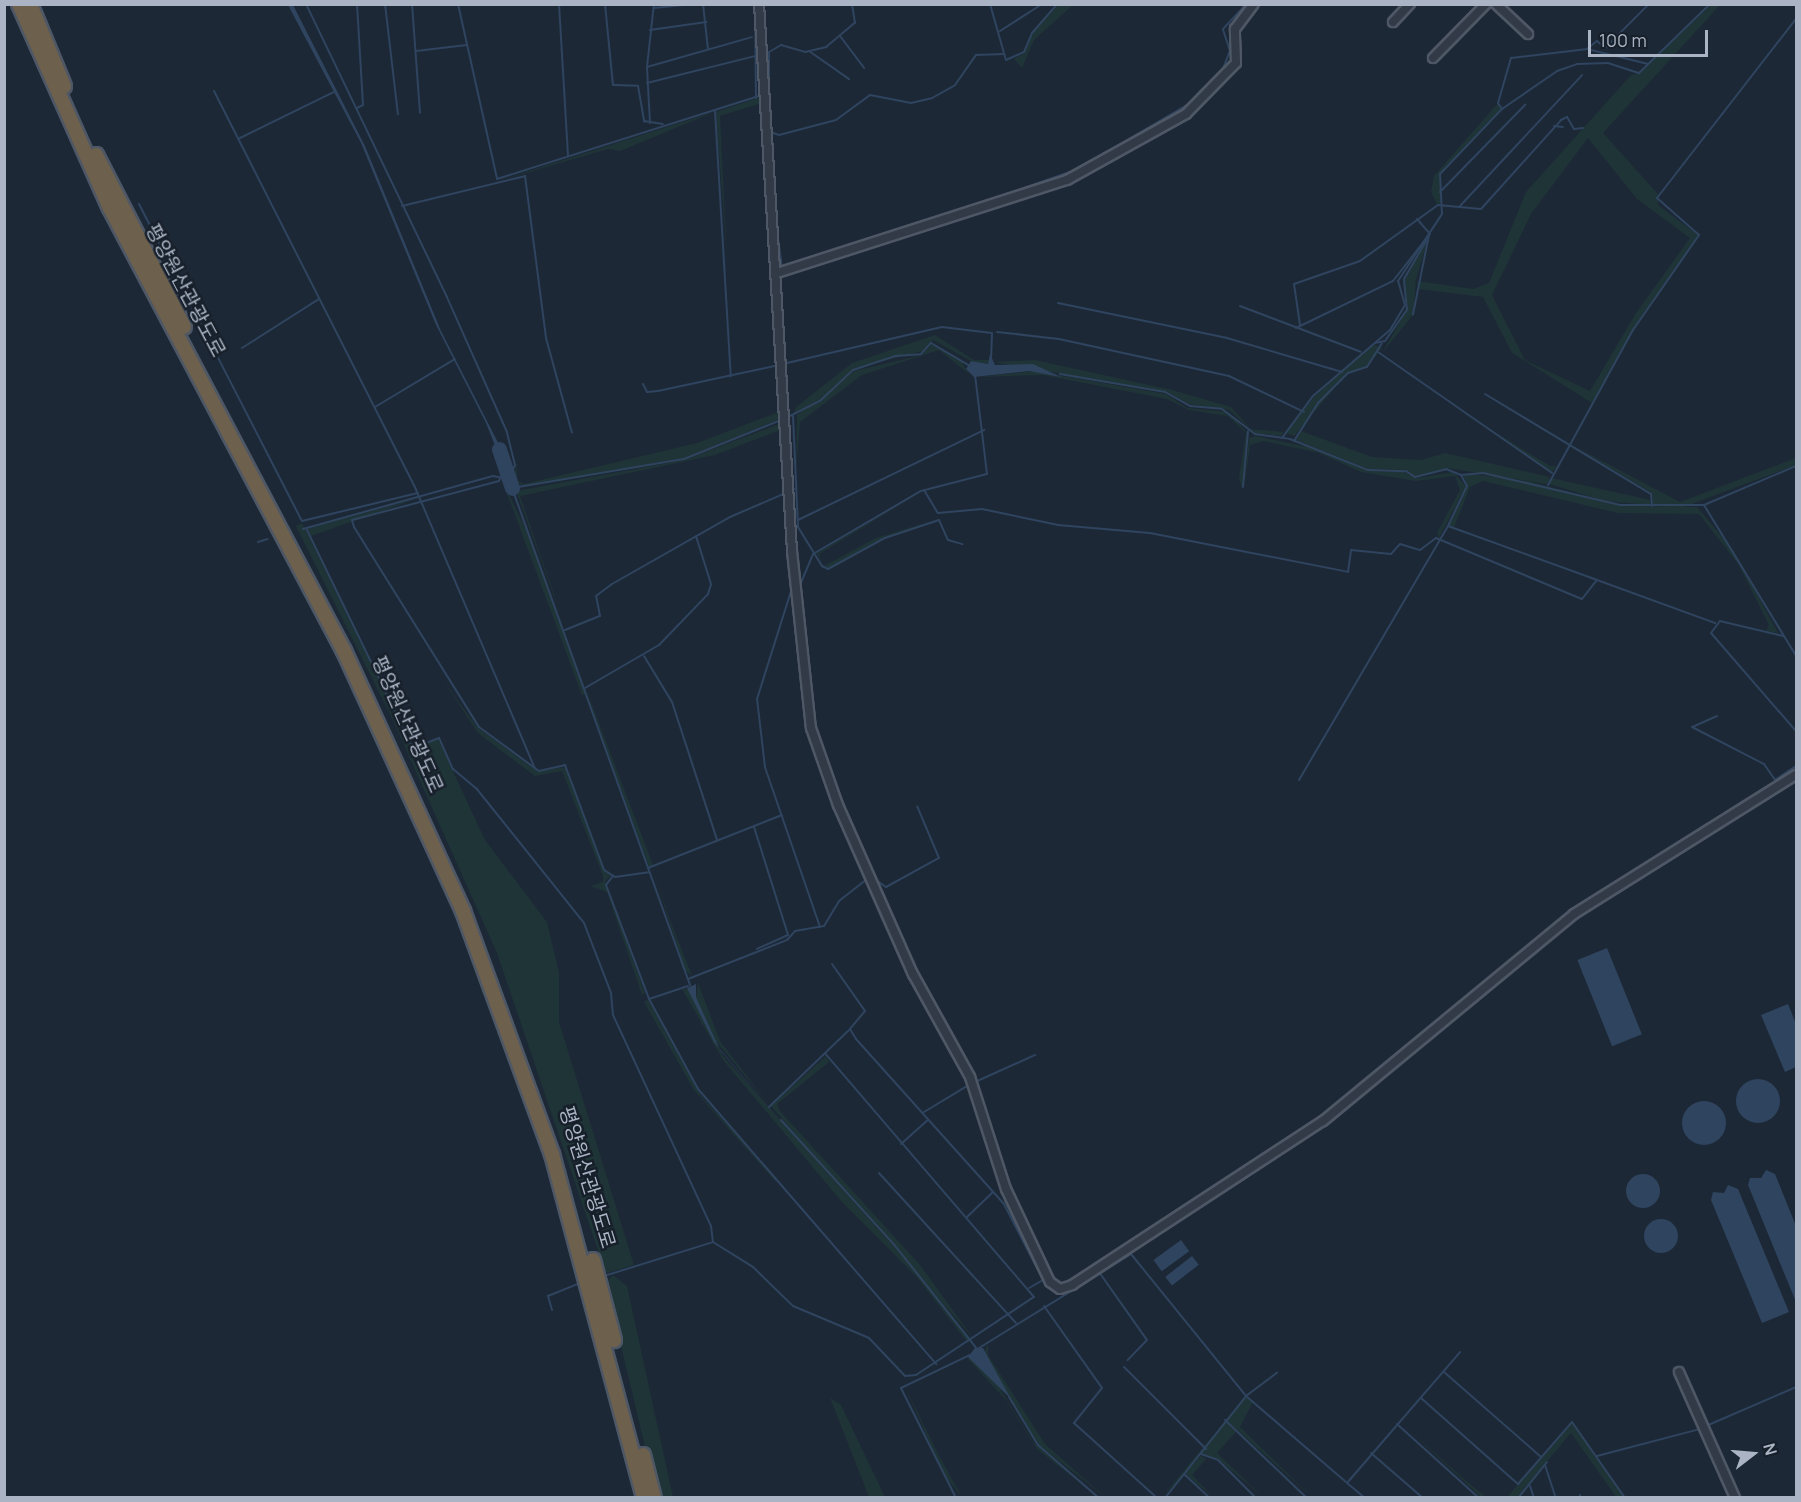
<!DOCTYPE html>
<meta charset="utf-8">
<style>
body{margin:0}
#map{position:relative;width:1801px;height:1502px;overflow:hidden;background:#1d2836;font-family:Manrope,"Noto Sans KR",sans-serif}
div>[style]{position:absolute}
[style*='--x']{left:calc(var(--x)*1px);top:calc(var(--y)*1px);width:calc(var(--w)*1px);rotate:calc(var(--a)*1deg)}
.green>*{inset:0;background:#1f3437}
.water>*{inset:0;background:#2f445f;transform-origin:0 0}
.round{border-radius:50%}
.stream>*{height:2px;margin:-1px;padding:0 1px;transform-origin:1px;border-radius:1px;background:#2f445f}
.river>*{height:15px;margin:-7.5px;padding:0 7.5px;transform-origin:7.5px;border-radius:7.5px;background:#2f445f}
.roads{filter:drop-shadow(2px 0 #4e5765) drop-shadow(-2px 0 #4e5765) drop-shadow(0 2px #4e5765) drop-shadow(0 -2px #4e5765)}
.minor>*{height:8px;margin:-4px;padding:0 4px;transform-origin:4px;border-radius:4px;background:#313a46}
.motorway>*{height:14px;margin:-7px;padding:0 7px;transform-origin:7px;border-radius:7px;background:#6d604d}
span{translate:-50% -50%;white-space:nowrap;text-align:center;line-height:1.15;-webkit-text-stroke:5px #171f2a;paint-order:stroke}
.street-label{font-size:20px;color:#aab4c4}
.frame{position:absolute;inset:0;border:6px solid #aab4c4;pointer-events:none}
.north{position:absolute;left:1723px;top:1424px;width:60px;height:60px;-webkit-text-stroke:4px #171f2a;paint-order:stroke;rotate:74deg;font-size:16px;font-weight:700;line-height:24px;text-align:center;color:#aab4c4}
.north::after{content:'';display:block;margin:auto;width:21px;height:27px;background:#aab4c4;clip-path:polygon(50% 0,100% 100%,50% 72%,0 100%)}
.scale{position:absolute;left:1588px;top:30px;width:120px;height:27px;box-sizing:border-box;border:3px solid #aab4c4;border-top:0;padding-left:8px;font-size:18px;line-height:21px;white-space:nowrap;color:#aab4c4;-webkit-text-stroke:4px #171f2a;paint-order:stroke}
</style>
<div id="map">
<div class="green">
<i style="clip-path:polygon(1058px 5px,1073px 5px,1034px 40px,1022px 68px,1014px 59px,1025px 53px,1032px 33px)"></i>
<i style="clip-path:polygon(evenodd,1711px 5px,1720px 5px,1603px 133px,1658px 194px,1658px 205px,1698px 235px,1632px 330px,1592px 403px,1512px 353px,1483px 297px,1418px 289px,1417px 281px,1473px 289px,1489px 283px,1526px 192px,1631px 75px,1640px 73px,1711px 5px,1588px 138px,1637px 199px,1690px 238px,1636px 313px,1590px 391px,1525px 360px,1492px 295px,1531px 214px,1588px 138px)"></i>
<i style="clip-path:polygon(761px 97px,762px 103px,720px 116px,727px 259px,716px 112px)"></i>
<i style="clip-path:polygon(1498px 103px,1501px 109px,1439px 174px,1442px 203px,1437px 204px,1431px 192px,1434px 176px)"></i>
<i style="clip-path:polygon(714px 112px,620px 151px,608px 149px,495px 182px)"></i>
<i style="clip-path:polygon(1429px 236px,1416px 280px,1413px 315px,1382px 353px,1408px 308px,1404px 279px)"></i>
<i style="clip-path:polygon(935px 335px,974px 360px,989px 360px,988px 364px,971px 361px,933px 340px,923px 351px,853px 369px,821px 400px,793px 415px,796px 407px,852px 363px)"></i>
<i style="clip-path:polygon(932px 344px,959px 358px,969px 374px,939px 350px,862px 375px,800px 422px,796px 471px,797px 415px,854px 371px,922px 355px)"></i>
<i style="clip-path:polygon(1373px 344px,1382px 348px,1367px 367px,1348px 372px,1294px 436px,1286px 433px,1314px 397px)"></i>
<i style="clip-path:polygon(1035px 360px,1172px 390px,1231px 407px,1251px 429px,1284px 432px,1281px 436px,1255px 433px,1229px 410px,1190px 404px,1164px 391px,993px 362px)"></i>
<i style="clip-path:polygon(1034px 371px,1166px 394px,1187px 408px,1229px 412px,1247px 433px,1242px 489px,1239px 478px,1246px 433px,1228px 416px,1189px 410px,1167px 399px,1043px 375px,977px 377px)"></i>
<i style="clip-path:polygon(1454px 407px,1550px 466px,1557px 466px,1552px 472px)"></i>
<i style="clip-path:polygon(784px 410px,785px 417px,684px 458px,528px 486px,513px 483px,517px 463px,517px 480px,524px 484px,697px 443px)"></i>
<i style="clip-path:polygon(782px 423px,786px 428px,715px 455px,520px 496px,566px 629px,516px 491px,684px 460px)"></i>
<i style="clip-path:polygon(1301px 431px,1372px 457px,1421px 460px,1445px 453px,1550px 477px,1547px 484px,1447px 468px,1415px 477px,1406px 470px,1368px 469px,1296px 440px)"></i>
<i style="clip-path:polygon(1256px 436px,1317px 449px,1368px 471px,1404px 472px,1417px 478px,1453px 472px,1466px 486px,1439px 538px,1437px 533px,1460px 490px,1455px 476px,1416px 481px,1361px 472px,1319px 453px,1264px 441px,1250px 445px,1244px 489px,1249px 438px)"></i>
<i style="clip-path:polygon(1572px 445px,1680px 502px,1796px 458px,1796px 465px,1681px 508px,1653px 505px,1652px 493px)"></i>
<i style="clip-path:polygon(1472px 474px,1529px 481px,1620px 506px,1697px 507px,1734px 551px,1778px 633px,1766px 631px,1769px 625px,1739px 565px,1699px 514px,1618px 513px,1483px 481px,1470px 487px,1453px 530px,1449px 526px,1468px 486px,1463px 476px)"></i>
<i style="clip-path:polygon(1551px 478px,1651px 500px,1650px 505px,1605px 501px,1549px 484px)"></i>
<i style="clip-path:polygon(502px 480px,530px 538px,586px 694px,582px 695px)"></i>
<i style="clip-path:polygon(923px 491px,819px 554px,821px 562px,824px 566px,876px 538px,938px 519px,885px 538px,829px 568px,822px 565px,817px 553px)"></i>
<i style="clip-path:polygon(419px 498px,311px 536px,308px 530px,310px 528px)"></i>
<i style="clip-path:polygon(302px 523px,413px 749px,438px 739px,485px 840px,547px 922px,559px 973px,559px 1022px,634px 1265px,607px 1273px,604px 1268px,497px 953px,391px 716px,296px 526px)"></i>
<i style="clip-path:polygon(442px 679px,478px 728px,529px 765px,539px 771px,566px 767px,602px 867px,612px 874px,605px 882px,645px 993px,642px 995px,607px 892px,590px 886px,603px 882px,603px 876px,562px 771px,535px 776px,478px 733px)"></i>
<i style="clip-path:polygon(586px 689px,653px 865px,649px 867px,594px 714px)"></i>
<i style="clip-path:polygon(652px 868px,670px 920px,692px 976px,685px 970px)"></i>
<i style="clip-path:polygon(698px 983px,720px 1041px,769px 1105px,715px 1040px,696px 997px)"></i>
<i style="clip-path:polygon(682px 989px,689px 989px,723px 1056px,921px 1277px,971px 1339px,968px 1343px,916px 1276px,841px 1201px,723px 1060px)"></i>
<i style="clip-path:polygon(648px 1000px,701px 1096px,766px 1167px,776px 1179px,776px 1182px,694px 1090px,644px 1002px)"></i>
<i style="clip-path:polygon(826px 1056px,829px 1062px,777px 1104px,780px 1111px,920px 1265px,973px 1338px,771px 1106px)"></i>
<i style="clip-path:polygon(613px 1275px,627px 1286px,673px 1497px,657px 1497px,606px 1283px)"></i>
<i style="clip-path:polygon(988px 1344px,988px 1355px,1045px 1444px,1105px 1497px,1039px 1445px,983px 1355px)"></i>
<i style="clip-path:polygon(967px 1358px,977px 1360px,995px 1381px,1034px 1443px,1098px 1497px,1037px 1449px,1007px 1401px)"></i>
<i style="clip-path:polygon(905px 1387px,938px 1454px,962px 1497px,944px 1475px)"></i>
<i style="clip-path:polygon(1246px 1397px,1253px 1402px,1240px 1427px,1312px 1497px,1226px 1420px)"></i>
<i style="clip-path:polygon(830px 1398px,841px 1405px,885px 1497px,869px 1497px)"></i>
<i style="clip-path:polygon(1225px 1421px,1236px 1432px,1217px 1453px,1263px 1497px,1218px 1459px,1201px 1454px,1190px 1468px,1201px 1456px,1206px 1459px,1192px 1475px,1213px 1497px,1185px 1474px,1162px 1497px)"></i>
<i style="clip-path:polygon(1400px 1422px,1464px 1479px,1486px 1497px,1481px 1497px)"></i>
<i style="clip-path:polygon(1572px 1423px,1624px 1497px,1616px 1497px,1571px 1433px,1517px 1497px,1507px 1497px)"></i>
</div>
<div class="water">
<i style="clip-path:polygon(288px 5px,293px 5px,365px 146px,441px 331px,511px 468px,499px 471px,502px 463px,486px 423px,436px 325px,361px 143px)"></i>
<i style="clip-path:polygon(990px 354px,995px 365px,1033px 364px,1061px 377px,1029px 371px,974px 377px,966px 369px,971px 361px,988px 364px)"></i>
<i style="left:1607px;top:948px;width:93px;height:32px;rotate:68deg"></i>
<i style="clip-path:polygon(696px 984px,696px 997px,720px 1050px,782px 1123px,714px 1042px,687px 988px)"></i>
<i style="clip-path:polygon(1788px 1004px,1796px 1024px,1796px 1067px,1785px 1072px,1761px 1015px)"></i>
<i class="round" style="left:1736px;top:1079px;width:44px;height:44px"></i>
<i class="round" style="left:1682px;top:1101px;width:44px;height:44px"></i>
<i style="clip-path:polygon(1766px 1170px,1775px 1174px,1796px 1226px,1796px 1302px,1748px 1185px,1750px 1178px,1761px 1178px)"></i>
<i class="round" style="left:1626px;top:1174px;width:34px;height:34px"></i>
<i style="clip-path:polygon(1728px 1185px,1738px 1189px,1789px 1312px,1762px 1323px,1711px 1200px,1713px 1192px,1724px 1193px)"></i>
<i class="round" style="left:1644px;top:1219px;width:34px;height:34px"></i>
<i style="left:1181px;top:1240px;width:14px;height:34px;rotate:54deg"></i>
<i style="left:1192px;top:1256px;width:11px;height:34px;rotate:52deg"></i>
<i style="clip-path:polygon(975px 1348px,983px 1348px,1011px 1399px,968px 1357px)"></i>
</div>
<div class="stream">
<i style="--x:357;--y:4;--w:101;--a:86.6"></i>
<i style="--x:363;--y:105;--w:7;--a:153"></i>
<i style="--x:385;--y:4;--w:111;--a:83.3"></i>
<i style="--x:412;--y:4;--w:109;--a:85.8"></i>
<i style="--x:458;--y:4;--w:179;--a:77.4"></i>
<i style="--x:497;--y:179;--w:278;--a:-17.6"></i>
<i style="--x:559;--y:4;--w:152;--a:86.6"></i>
<i style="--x:605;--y:4;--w:81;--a:84.4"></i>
<i style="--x:613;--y:85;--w:25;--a:2"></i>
<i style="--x:638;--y:86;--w:36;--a:80"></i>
<i style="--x:644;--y:121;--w:19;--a:9"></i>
<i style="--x:703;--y:4;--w:45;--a:83.7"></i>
<i style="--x:755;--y:4;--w:94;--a:89.4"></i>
<i style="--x:990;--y:4;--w:58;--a:74.1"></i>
<i style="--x:1006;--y:60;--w:20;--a:-24"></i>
<i style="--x:1024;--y:52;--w:21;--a:-67"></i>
<i style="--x:1032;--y:33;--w:38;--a:-49"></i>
<i style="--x:654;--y:8;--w:39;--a:-6"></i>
<i style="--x:650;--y:30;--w:57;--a:-8.1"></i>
<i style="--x:1000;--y:31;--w:50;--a:-32.7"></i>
<i style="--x:840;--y:36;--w:40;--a:53"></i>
<i style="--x:1587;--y:49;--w:63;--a:13.8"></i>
<i style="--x:416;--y:51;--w:51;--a:-6.7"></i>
<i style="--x:809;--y:51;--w:49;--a:35"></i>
<i style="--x:647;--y:67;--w:109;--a:-15.9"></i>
<i style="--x:1221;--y:74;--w:25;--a:-69"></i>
<i style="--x:1230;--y:51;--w:23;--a:-108"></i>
<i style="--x:1223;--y:29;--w:34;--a:-47"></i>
<i style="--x:647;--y:83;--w:111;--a:-14"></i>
<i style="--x:214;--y:91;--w:442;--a:63.1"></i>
<i style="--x:414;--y:485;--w:308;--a:66.9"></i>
<i style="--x:768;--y:95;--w:29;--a:86"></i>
<i style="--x:769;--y:95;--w:43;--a:-90"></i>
<i style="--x:769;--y:52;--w:14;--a:-30"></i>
<i style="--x:781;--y:45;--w:25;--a:16"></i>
<i style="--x:805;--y:52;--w:22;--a:-13"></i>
<i style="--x:826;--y:47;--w:38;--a:-40"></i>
<i style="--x:855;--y:23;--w:19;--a:-99"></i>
<i style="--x:1502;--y:109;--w:7;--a:-124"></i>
<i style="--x:1498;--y:103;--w:47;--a:-73.9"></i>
<i style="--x:1511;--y:58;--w:77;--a:-6.8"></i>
<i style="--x:1587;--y:49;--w:13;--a:-39"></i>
<i style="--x:1597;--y:41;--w:11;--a:41"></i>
<i style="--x:1605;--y:48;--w:62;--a:-45"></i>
<i style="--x:715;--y:111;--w:266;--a:86.6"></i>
<i style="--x:650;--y:123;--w:56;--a:-93.1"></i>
<i style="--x:647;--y:67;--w:63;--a:-83.7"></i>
<i style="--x:1554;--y:126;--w:9;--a:6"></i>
<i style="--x:770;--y:132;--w:9;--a:18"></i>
<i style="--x:779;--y:135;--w:59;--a:-14.7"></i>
<i style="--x:836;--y:120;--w:42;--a:-36.3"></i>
<i style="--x:870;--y:95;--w:42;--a:11"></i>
<i style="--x:911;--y:103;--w:22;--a:-13"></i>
<i style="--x:932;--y:98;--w:26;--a:-29"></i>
<i style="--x:955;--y:85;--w:37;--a:-55"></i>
<i style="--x:976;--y:55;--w:28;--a:-2"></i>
<i style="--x:238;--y:139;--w:107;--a:-26.1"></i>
<i style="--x:1440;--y:192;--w:122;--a:-45.7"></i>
<i style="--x:139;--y:204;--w:356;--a:62.8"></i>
<i style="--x:302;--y:521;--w:119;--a:-13.6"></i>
<i style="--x:402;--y:206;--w:127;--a:-13.7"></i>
<i style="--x:525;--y:176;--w:163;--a:82.6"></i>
<i style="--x:546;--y:338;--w:98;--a:74.7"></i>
<i style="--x:1460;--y:206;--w:179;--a:-47"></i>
<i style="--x:970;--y:207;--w:114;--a:-19.4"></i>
<i style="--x:1078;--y:169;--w:134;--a:-30.4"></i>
<i style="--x:775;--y:216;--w:52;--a:82.3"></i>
<i style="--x:768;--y:218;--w:57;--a:86"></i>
<i style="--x:1417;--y:219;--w:20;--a:49"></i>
<i style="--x:1058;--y:303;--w:173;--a:11.7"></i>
<i style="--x:1227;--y:338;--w:120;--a:16.5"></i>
<i style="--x:1240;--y:306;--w:129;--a:20.8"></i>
<i style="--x:1300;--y:325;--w:41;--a:-98.3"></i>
<i style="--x:1294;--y:284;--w:70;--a:-19.2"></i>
<i style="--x:1360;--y:261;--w:96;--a:-35.7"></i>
<i style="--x:1438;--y:205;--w:43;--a:5.3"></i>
<i style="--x:1481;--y:209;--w:120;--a:-48"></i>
<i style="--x:1561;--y:120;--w:7;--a:-27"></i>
<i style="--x:1567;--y:117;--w:14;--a:60"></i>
<i style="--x:1574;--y:129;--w:9;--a:-6"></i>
<i style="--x:1296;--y:328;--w:108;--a:-25.9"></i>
<i style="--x:1393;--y:281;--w:58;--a:-52"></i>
<i style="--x:1429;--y:235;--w:81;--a:101.4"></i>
<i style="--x:997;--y:332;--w:62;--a:6.4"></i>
<i style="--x:1059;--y:339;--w:174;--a:12.3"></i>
<i style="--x:1229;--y:376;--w:83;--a:25.6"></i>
<i style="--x:1375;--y:343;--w:10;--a:-11"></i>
<i style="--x:1385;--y:341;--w:39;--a:-55"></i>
<i style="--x:1407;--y:309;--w:30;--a:-96"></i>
<i style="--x:1404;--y:279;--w:44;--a:-59.9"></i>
<i style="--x:242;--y:348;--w:91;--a:-32.5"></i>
<i style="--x:1378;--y:352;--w:212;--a:34.8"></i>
<i style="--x:787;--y:363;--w:159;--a:-13.1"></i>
<i style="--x:942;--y:327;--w:50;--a:6.8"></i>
<i style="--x:992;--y:333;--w:24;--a:92"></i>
<i style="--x:1060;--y:374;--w:107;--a:9.7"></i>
<i style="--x:1165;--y:392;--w:29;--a:29"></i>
<i style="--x:1190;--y:406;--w:32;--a:5"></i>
<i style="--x:1222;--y:409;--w:41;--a:37.1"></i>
<i style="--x:1255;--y:434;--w:35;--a:8"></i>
<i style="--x:1290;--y:439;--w:84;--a:21.7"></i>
<i style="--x:1368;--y:470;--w:38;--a:2"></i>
<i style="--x:1406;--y:471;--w:11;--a:34"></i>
<i style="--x:1415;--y:477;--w:32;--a:-14"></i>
<i style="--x:1446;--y:469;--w:16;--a:22"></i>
<i style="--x:1461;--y:475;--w:22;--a:-5"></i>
<i style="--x:1483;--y:473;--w:142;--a:13.1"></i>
<i style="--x:1621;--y:505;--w:83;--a:0"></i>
<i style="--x:1704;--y:505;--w:100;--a:-23"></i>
<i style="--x:643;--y:384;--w:9;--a:63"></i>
<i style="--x:647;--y:392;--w:11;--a:-5"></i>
<i style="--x:658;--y:391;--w:124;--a:-12.1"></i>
<i style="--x:1485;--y:394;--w:194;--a:31.1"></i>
<i style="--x:1651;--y:494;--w:12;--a:85"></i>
<i style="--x:375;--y:407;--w:93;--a:-31"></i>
<i style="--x:793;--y:416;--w:111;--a:87.4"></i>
<i style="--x:798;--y:527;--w:46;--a:58.4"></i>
<i style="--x:822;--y:566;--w:7;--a:27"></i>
<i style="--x:828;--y:569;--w:65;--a:-28.5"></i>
<i style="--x:885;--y:538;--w:57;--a:-18.4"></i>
<i style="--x:939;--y:520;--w:22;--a:66"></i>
<i style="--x:948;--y:540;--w:15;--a:16"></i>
<i style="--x:786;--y:418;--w:39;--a:-27"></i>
<i style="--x:821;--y:400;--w:44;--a:-43.2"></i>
<i style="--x:853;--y:370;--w:44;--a:-18.4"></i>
<i style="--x:895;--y:356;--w:26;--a:-4"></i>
<i style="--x:921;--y:354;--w:15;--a:-48"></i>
<i style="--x:931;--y:343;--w:45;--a:30.5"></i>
<i style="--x:1282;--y:438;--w:52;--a:-53.6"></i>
<i style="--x:1313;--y:396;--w:101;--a:-40.6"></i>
<i style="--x:1390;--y:330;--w:29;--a:-59"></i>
<i style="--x:1405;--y:305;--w:25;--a:-106"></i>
<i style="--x:1398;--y:281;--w:80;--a:-56.7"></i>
<i style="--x:1442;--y:214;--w:40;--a:-92.9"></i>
<i style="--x:1440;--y:174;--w:90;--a:-46.4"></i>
<i style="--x:1502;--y:109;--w:67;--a:-34.6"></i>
<i style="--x:1557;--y:71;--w:21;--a:-19"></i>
<i style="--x:1577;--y:64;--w:31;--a:-2"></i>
<i style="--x:1608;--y:63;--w:33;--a:18"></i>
<i style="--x:1639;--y:73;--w:99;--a:-44.2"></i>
<i style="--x:1294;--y:441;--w:45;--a:-57.7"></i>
<i style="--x:1318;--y:403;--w:42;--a:-45"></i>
<i style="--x:1348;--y:373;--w:20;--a:-18"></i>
<i style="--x:1367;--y:367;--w:28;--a:-58"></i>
<i style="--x:501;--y:476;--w:5;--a:112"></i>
<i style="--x:499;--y:481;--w:152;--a:165.1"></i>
<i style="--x:352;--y:520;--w:7;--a:74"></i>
<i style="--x:354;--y:527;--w:236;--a:58"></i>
<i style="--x:479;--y:727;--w:74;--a:36.3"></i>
<i style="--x:539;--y:771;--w:27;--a:-13"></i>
<i style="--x:565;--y:765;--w:112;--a:69.6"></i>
<i style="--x:604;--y:870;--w:13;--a:32"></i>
<i style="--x:615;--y:877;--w:34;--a:-8"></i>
<i style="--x:1548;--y:485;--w:177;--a:-61.3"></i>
<i style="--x:1633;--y:330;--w:116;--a:-55.2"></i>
<i style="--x:1699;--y:235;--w:56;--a:-138.6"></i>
<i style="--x:1657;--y:198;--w:227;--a:-52.2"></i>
<i style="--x:1243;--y:487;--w:56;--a:-84.9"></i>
<i style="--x:924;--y:490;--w:27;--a:59"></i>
<i style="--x:938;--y:513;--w:44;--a:-5.2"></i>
<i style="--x:982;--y:509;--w:78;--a:11.9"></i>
<i style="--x:1058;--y:525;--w:92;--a:5"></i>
<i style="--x:1150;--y:533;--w:202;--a:11.1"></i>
<i style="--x:1348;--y:572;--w:22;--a:-82"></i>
<i style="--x:1351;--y:550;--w:40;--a:5.7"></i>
<i style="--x:1391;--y:554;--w:13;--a:-48"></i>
<i style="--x:1400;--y:544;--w:21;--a:17"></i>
<i style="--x:1420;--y:550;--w:20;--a:-37"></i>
<i style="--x:1436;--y:538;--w:158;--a:22.7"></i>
<i style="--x:1582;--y:599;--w:24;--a:-52"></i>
<i style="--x:1597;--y:580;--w:126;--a:20"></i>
<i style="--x:1704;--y:505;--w:177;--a:58.6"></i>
<i style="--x:798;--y:520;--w:207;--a:-25.8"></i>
<i style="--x:1448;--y:526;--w:158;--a:19.9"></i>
<i style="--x:306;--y:528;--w:245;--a:64.1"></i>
<i style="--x:413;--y:748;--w:28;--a:-21"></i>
<i style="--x:439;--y:738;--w:34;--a:66"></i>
<i style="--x:453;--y:769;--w:30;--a:40"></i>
<i style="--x:476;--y:788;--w:173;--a:51.3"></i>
<i style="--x:584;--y:923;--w:75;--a:68.9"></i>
<i style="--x:611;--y:993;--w:22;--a:85"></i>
<i style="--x:613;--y:1015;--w:233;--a:65.1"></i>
<i style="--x:711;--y:1226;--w:16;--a:83"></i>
<i style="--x:713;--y:1242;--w:47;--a:32"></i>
<i style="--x:753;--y:1267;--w:56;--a:44.3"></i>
<i style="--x:793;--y:1306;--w:82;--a:22.8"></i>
<i style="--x:869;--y:1338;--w:52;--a:46.5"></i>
<i style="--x:905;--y:1376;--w:11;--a:-5"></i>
<i style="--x:916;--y:1375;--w:141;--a:-33.5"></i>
<i style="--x:1034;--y:1297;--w:320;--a:-130.6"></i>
<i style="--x:303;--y:529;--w:197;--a:-15.6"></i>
<i style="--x:493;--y:476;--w:15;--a:11"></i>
<i style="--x:508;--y:479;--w:16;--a:-63"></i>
<i style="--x:515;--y:465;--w:34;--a:-104"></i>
<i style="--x:507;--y:432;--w:148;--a:-114"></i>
<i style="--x:447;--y:297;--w:325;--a:-115.7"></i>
<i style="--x:258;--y:542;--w:10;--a:-17"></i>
<i style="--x:565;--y:630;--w:38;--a:-22"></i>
<i style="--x:600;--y:616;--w:20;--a:-101"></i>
<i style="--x:596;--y:596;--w:20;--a:-37"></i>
<i style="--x:612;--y:584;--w:136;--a:-29.6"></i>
<i style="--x:730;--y:517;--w:71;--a:-23.3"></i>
<i style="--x:1783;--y:636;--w:65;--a:-166.6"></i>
<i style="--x:1720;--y:621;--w:15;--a:127"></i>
<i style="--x:1711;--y:633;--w:130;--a:49.1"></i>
<i style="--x:644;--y:656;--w:54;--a:58.7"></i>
<i style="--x:672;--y:702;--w:145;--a:71.9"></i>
<i style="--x:585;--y:688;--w:86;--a:-30.2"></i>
<i style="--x:659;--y:645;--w:71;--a:-46.1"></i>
<i style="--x:708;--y:594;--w:10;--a:-73"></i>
<i style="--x:711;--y:584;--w:50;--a:-107.4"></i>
<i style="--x:1717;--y:716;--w:27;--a:156"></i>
<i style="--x:1692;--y:727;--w:81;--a:27.2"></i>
<i style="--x:1764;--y:764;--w:19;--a:55"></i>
<i style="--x:1775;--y:780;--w:25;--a:-34"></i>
<i style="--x:1299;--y:780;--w:294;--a:-59.6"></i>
<i style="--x:1448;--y:526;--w:44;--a:-64.6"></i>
<i style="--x:1467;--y:486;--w:13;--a:-119"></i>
<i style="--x:754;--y:827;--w:113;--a:72.5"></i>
<i style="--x:788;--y:935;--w:34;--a:156"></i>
<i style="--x:648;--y:868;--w:144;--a:-21.6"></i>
<i style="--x:613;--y:876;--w:11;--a:128"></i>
<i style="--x:606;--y:885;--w:122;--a:69.3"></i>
<i style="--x:873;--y:878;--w:16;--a:35"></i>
<i style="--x:886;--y:887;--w:60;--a:-28.7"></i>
<i style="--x:939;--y:858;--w:56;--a:-112.9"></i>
<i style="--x:820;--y:927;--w:169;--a:-109"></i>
<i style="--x:765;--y:767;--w:68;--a:-96.7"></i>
<i style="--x:757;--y:699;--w:113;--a:-72.5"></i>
<i style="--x:791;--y:591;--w:11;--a:-34"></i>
<i style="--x:800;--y:585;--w:34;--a:-67"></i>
<i style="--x:813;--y:554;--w:125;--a:-30.3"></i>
<i style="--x:921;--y:491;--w:68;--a:-14.4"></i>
<i style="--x:987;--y:474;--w:100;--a:-96.9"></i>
<i style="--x:832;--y:964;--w:57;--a:54.9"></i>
<i style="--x:865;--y:1011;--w:23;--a:130"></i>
<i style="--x:850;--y:1029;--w:12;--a:59"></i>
<i style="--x:856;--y:1039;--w:222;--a:48.1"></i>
<i style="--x:1004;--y:1204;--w:85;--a:62.8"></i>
<i style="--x:1043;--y:1280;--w:16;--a:150"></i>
<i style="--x:688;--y:979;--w:106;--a:-21.5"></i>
<i style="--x:787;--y:940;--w:12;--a:-48"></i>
<i style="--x:795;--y:931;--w:29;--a:-10"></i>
<i style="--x:824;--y:926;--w:29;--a:-59"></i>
<i style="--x:839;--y:901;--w:36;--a:-38"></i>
<i style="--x:690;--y:985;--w:528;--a:-109.7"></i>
<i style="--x:512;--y:488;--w:174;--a:-9.6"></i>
<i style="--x:684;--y:459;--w:105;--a:-21.9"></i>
<i style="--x:688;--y:986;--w:41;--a:161.6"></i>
<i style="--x:649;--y:999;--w:102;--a:61.4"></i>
<i style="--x:698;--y:1089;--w:364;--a:49.1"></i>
<i style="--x:975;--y:1082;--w:66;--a:-24.2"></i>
<i style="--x:769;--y:1107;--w:111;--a:-43.9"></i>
<i style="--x:924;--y:1112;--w:52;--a:-31"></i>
<i style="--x:781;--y:1120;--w:171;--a:47.8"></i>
<i style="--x:896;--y:1247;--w:132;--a:51.5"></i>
<i style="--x:901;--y:1144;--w:36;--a:-42"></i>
<i style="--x:879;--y:1173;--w:203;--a:47.6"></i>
<i style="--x:967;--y:1217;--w:35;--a:-44"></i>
<i style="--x:1099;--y:1272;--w:83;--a:54.8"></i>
<i style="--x:1147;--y:1340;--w:28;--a:134"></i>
<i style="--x:604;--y:1276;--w:114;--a:-17.3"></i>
<i style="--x:1044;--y:1306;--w:100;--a:54.7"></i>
<i style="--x:1102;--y:1388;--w:45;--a:128.7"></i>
<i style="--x:1074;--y:1423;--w:112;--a:42.1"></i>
<i style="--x:552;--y:1310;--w:15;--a:-106"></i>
<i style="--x:548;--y:1296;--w:35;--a:-22"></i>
<i style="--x:979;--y:1348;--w:179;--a:-31.7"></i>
<i style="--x:1131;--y:1254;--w:183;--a:51"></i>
<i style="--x:1246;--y:1396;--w:133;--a:40.7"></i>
<i style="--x:1347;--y:1483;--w:173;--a:-49.2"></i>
<i style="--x:1124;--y:1367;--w:116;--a:45"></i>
<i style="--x:1444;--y:1372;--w:129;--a:41.2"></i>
<i style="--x:1009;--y:1397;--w:56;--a:58.9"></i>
<i style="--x:1038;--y:1445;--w:81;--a:41"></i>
<i style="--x:1421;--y:1398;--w:130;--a:41.6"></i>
<i style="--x:1518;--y:1484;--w:82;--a:-48.9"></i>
<i style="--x:1572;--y:1422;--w:93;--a:55.1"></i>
<i style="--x:1225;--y:1420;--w:113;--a:43.6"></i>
<i style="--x:1397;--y:1424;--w:110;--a:42.1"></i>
<i style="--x:1706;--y:1426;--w:98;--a:-23.4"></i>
<i style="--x:1371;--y:1453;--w:69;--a:40.9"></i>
<i style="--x:1201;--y:1454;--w:18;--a:19"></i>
<i style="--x:1218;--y:1460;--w:54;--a:45"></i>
<i style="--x:1597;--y:1456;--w:106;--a:-14.7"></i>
<i style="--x:1545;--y:1465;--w:35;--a:72"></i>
<i style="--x:1184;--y:1474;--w:35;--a:43"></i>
<i style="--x:1347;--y:1483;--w:23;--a:40"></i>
<i style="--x:1530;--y:1486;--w:13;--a:72"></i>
<i style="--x:1580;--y:1495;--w:3;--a:90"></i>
<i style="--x:956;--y:1498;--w:123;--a:-116.6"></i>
<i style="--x:901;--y:1388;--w:76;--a:-25.6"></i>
<i style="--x:1165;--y:1498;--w:130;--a:-51.5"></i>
<i style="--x:1246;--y:1396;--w:39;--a:-37"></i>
<i style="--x:1518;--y:1498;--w:46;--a:-51.1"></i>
</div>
<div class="river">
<i style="--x:499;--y:449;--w:41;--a:71.6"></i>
</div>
<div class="roads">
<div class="minor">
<i style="--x:759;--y:4;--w:548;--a:86.55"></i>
<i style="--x:792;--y:551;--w:178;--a:83.9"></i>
<i style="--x:811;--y:728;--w:82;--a:70.7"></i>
<i style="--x:838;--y:805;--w:185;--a:66.1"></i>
<i style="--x:913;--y:974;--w:118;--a:61"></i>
<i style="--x:970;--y:1077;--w:118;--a:72.2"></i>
<i style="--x:1006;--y:1189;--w:103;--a:64.7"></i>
<i style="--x:1050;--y:1282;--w:12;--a:35"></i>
<i style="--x:1060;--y:1289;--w:13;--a:-18"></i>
<i style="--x:1072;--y:1285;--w:300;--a:-33.2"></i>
<i style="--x:1323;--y:1121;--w:325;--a:-39.5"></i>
<i style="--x:1574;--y:914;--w:262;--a:-32.1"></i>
<i style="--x:1496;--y:4;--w:44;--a:43.2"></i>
<i style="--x:1393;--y:22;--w:25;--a:-47"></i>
<i style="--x:1433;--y:58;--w:76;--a:-45.5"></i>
<i style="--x:777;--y:273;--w:305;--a:-17.8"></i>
<i style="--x:1067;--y:180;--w:136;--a:-29"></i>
<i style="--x:1186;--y:114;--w:71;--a:-45.6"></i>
<i style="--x:1236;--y:63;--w:34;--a:-92"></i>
<i style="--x:1235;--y:29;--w:31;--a:-53"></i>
<i style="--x:1679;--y:1372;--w:138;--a:66"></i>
</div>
<div class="motorway">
<i style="--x:19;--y:4;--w:223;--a:66"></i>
<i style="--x:110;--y:208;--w:501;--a:62.16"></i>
<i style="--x:344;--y:651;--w:286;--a:65.4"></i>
<i style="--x:463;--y:911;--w:259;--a:69.9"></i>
<i style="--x:552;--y:1154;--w:356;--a:75"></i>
<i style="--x:30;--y:4;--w:89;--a:67.5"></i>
<i style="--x:96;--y:155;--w:193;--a:62.9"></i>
<i style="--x:593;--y:1260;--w:83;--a:75.3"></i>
<i style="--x:643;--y:1455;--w:44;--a:75.7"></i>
</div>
</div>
<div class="street-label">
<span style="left:186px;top:290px;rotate:62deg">평양원산관광도로</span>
<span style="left:408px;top:724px;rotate:66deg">평양원산관광도로</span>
<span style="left:588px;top:1177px;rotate:73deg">평양원산관광도로</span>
</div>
<div class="frame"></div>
<div class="north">N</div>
<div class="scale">100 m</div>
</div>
